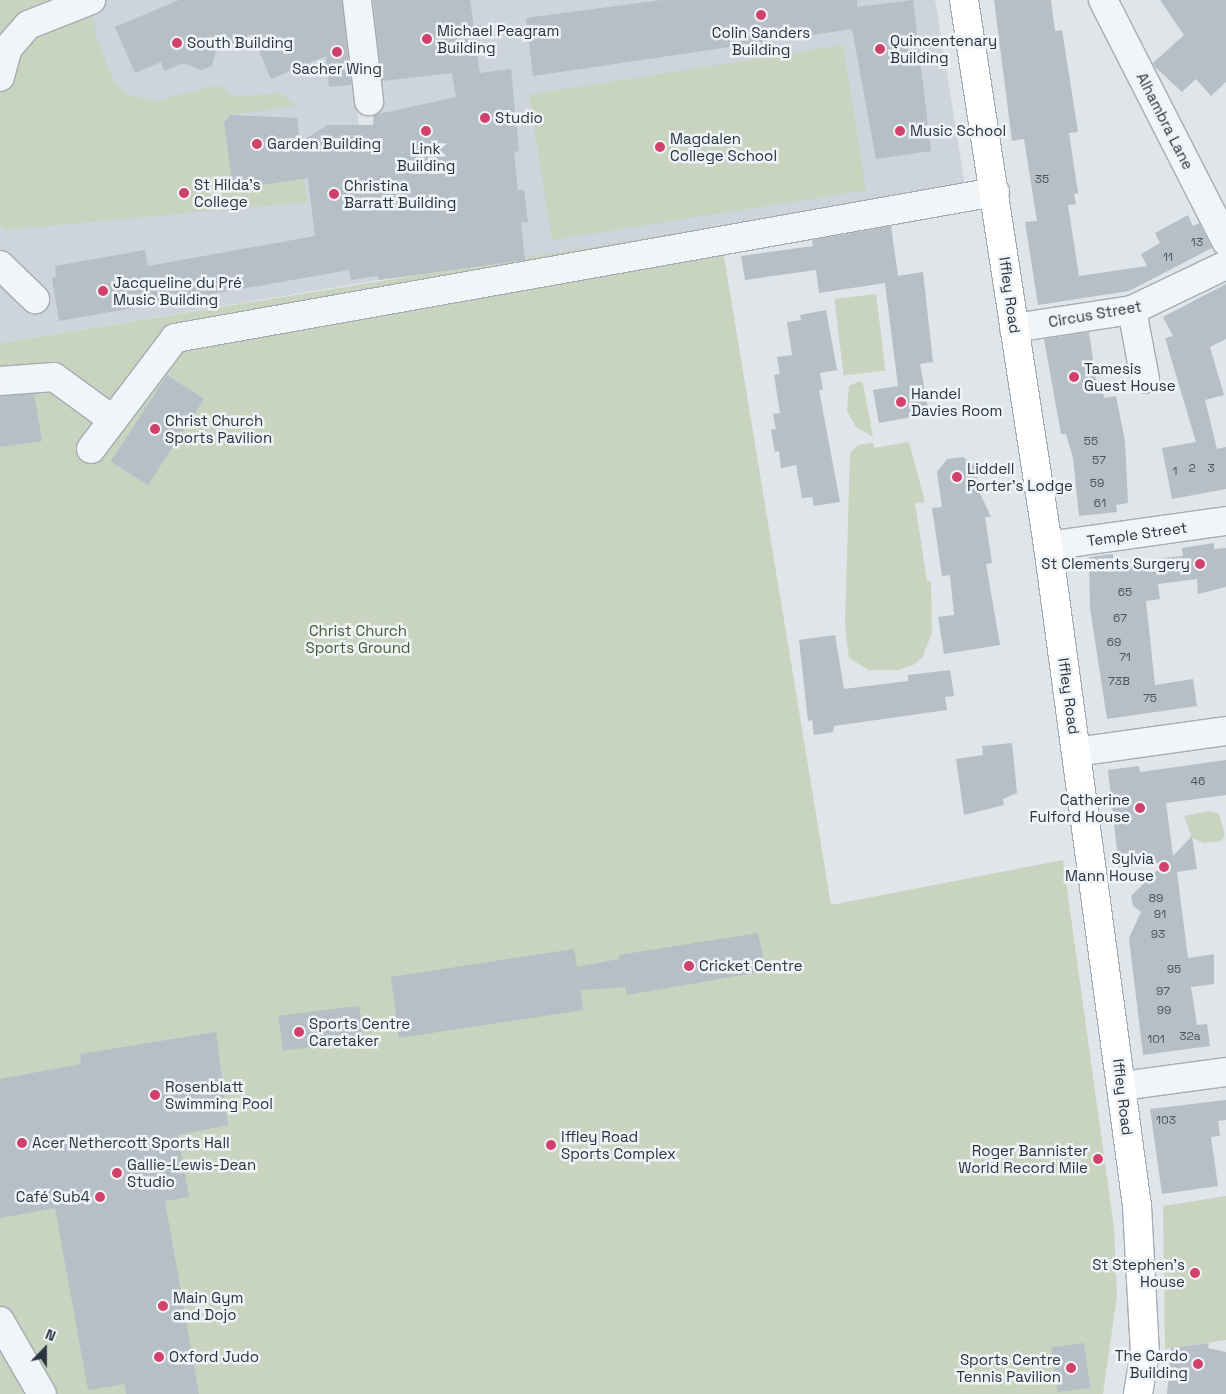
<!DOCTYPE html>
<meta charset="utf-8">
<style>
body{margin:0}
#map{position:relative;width:1226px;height:1394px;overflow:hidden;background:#dfe5e9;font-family:"Space Grotesk",sans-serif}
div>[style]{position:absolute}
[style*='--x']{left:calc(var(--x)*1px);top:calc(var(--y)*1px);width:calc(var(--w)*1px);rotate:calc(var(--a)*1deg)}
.built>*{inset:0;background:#cdd4db}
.green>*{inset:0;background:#c8d3c0;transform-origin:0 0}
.building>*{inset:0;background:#b6bec6;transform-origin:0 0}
.roads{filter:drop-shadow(1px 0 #a4acb3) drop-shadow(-1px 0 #a4acb3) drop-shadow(0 1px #a4acb3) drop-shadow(0 -1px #a4acb3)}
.minor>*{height:28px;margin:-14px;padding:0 14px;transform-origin:14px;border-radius:14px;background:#f2f5f7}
.major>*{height:28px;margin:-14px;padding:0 14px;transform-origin:14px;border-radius:14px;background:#fff}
.dots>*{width:14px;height:14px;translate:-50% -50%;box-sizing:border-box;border:2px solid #eff3f6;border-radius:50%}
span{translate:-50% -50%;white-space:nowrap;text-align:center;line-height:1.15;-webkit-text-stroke:5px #eff3f6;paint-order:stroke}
.number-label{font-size:12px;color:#4c5662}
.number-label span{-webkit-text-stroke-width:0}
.poi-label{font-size:15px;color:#283441}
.left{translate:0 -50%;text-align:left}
.right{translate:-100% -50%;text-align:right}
.street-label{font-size:15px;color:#283441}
.park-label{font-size:15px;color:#425d34}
.north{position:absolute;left:20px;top:1324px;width:50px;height:50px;-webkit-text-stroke:4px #eff3f6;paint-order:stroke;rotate:22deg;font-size:14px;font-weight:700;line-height:20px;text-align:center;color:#283441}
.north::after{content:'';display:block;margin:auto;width:18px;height:22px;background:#283441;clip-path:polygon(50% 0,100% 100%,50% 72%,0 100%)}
</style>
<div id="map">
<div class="built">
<i style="clip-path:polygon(0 0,344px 0,359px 128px,374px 126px,359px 0,935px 0,965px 185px,525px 261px,379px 280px,0 343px)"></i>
</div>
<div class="green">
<i style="clip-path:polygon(0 0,91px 0,96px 35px,114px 82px,127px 95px,154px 101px,219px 85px,233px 97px,281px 93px,296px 106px,230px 115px,224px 123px,232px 181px,241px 188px,304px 178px,307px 202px,5px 230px,0 224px)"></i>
<i style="left:843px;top:45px;width:147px;height:318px;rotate:81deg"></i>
<i style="clip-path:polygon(719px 226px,831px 905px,1063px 860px,1114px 1228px,1117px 1296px,1103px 1394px,0 1394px,0 343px)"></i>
<i style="left:876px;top:294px;width:77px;height:42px;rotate:83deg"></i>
<i style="clip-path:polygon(860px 381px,863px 384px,873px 437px,856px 427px,847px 411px,849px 386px)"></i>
<i style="clip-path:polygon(909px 442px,925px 502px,915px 503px,927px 581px,931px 581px,932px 633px,922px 658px,913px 665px,898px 670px,869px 670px,849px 658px,845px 624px,850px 453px,858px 445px,873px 443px,874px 448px)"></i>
<i style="clip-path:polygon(1210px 811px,1219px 814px,1225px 835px,1221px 841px,1204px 843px,1192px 838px,1184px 816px)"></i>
<i style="clip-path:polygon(1226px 1196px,1226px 1340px,1165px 1349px,1163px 1206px)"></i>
</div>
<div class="building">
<i style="clip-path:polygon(179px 0,342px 0,351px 85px,329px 87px,326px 56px,271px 79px,252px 34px,216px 50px,212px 66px,201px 70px,184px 63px,164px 71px,161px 62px,135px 73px,115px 27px)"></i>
<i style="clip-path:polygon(373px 0,470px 0,480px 73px,511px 69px,519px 151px,514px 152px,518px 190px,524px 190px,528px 222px,521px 223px,525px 260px,379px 280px,378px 276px,351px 280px,349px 270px,59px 321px,52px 278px,56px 277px,55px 266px,145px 250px,148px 266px,315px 236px,308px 178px,241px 188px,232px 181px,224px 123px,230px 115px,297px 118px,300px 142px,328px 125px,373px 125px,374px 115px,456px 97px,452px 73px,382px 81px)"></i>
<i style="clip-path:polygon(662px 0,857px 0,857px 7px,913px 0,931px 151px,876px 159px,852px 29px,533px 76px,526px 18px)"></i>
<i style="clip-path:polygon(994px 0,1051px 0,1055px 31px,1062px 30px,1078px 132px,1069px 133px,1078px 193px,1074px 194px,1076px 204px,1068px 205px,1079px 276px,1147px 266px,1141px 254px,1160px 243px,1155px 233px,1188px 215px,1193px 226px,1199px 223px,1212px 248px,1129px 291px,1038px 305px,1025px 222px,1037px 221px,1024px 139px,1012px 141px)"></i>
<i style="clip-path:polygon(1160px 0,1226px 0,1226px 82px,1211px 96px,1196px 79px,1182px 92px,1155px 67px,1153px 63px,1184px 35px)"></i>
<i style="clip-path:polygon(891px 226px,898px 276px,923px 272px,933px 362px,920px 364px,929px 414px,879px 423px,873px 390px,898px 386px,885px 283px,819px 293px,816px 270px,745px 280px,741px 256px,813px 246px,812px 240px)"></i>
<i style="clip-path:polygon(1226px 284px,1226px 339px,1210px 347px,1224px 395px,1205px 400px,1217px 449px,1226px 447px,1226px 489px,1172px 499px,1162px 448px,1196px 442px,1165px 338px,1173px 336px,1163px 317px)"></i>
<i style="clip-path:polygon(826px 310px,837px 370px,820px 373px,823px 390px,819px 390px,840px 502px,814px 506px,812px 497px,802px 498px,796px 465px,781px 468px,779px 451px,775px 452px,771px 430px,776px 429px,773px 414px,780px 413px,774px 375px,780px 374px,777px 357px,792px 355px,787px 322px,801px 320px,800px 315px)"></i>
<i style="clip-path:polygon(1089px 332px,1097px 386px,1102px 385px,1104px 398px,1116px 396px,1125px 441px,1128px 503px,1116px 505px,1117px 512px,1079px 516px,1073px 458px,1066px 434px,1061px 434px,1044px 339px)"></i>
<i style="left:167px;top:375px;width:44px;height:103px;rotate:33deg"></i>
<i style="clip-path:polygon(34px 394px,42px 441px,0 447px,0 396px)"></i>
<i style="clip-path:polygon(963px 457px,975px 466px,979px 491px,991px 517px,985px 517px,992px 563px,986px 564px,1000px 645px,944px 654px,938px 617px,954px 615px,950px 575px,942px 576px,932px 508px,942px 507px,937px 472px,947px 459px)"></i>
<i style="clip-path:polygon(1214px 543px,1214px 549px,1226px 548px,1226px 587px,1198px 594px,1197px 579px,1158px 584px,1160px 599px,1146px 601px,1155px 685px,1193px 679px,1197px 706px,1107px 719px,1090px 608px,1089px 557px,1113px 554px,1113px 563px,1183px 556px,1182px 548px)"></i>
<i style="clip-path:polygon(835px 635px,844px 689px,908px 681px,908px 675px,950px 670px,954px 696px,945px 697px,947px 710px,834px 726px,833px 732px,814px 735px,812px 720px,808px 721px,799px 640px)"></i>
<i style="clip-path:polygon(1012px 743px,1017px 793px,1003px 799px,1004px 805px,964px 815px,956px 759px,983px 755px,982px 746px)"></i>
<i style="clip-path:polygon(1226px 760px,1226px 795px,1166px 803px,1173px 856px,1192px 836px,1197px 869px,1177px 872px,1188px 958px,1214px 954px,1214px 984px,1191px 987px,1197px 1025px,1207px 1024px,1210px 1046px,1143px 1055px,1129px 938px,1141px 912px,1133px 906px,1131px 896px,1166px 862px,1119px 868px,1108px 770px,1139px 766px,1140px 772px)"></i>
<i style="clip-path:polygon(758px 933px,766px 971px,627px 995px,625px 987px,580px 990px,583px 1010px,399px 1038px,391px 977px,574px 949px,577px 967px,619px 959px,619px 955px)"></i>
<i style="left:359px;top:1006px;width:35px;height:81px;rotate:83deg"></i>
<i style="clip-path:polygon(216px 1032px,228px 1125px,178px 1135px,189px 1197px,165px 1201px,199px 1394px,126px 1394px,125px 1384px,88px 1390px,55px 1208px,0 1218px,0 1079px,81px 1064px,80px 1054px)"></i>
<i style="clip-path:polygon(1226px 1100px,1226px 1120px,1218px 1121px,1220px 1136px,1211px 1137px,1218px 1186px,1162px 1194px,1150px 1109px)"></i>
<i style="left:1084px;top:1343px;width:45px;height:33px;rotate:82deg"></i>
<i style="clip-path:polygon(1209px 1343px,1208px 1348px,1226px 1352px,1226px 1394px,1167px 1394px,1171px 1348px)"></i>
</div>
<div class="roads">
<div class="minor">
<i style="--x:357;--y:0;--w:102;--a:83.2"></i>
<i style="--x:1103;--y:0;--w:271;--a:63"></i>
<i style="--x:0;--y:77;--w:30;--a:-75"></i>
<i style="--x:8;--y:48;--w:30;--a:-49"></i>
<i style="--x:28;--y:25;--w:68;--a:-21.6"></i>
<i style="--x:0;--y:265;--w:49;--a:44.2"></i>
<i style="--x:1132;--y:310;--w:70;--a:79.3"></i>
<i style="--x:1014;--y:328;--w:119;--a:-8.7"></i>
<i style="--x:1132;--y:310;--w:104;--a:-25.6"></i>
<i style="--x:0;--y:381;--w:54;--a:-4.2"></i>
<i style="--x:54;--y:377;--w:73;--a:36.1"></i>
<i style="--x:91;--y:449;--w:139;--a:-52.9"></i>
<i style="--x:175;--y:338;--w:833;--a:-10.1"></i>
<i style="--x:1048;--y:546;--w:180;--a:-8"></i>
<i style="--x:1076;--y:752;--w:151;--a:-8"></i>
<i style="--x:1122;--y:1086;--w:105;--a:-7.7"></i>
<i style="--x:0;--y:1321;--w:84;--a:60.1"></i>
</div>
<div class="major">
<i style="--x:964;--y:0;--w:552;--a:81.25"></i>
<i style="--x:1048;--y:546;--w:666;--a:82.32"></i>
<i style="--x:1137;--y:1206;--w:146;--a:86.9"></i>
<i style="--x:1145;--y:1352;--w:43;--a:99.5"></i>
</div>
</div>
<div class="dots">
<i style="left:761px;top:15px;background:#d2406c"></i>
<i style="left:427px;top:39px;background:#d2406c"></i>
<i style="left:177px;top:43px;background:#d2406c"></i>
<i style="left:880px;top:49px;background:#d2406c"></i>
<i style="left:337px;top:52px;background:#d2406c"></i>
<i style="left:485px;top:118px;background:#d2406c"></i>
<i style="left:426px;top:131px;background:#d2406c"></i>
<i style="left:900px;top:131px;background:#d2406c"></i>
<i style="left:257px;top:144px;background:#d2406c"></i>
<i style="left:660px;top:147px;background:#d2406c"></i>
<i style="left:184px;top:193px;background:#d2406c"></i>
<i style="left:334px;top:194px;background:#d2406c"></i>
<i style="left:103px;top:291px;background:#d2406c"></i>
<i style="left:1074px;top:377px;background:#d2406c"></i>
<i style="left:901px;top:402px;background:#d2406c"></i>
<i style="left:155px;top:429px;background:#d2406c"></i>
<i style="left:957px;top:477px;background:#d2406c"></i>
<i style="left:1200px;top:564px;background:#d2406c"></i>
<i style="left:1140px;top:808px;background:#d2406c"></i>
<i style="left:1164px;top:867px;background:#d2406c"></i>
<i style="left:689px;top:966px;background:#d2406c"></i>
<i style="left:299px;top:1032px;background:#d2406c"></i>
<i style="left:155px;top:1095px;background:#d2406c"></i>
<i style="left:22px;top:1143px;background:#d2406c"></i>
<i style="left:551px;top:1145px;background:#d2406c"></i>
<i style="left:1098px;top:1159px;background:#d2406c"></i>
<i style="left:117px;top:1173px;background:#d2406c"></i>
<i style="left:100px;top:1197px;background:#d2406c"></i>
<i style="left:1195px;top:1273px;background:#d2406c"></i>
<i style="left:163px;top:1306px;background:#d2406c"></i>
<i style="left:159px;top:1357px;background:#d2406c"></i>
<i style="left:1198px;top:1364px;background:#d2406c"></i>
<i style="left:1071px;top:1368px;background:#d2406c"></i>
</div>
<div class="number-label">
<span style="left:1042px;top:180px">35</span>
<span style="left:1197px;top:243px">13</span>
<span style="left:1168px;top:258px">11</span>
<span style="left:1091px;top:442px">55</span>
<span style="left:1099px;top:461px">57</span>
<span style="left:1192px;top:469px">2</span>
<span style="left:1211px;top:469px">3</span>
<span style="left:1175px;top:472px">1</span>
<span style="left:1097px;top:484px">59</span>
<span style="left:1100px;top:504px">61</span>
<span style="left:1125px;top:593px">65</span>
<span style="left:1120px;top:619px">67</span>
<span style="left:1114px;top:643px">69</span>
<span style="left:1125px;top:658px">71</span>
<span style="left:1119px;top:682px">73B</span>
<span style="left:1150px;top:699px">75</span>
<span style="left:1198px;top:782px">46</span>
<span style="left:1156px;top:899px">89</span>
<span style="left:1160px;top:915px">91</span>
<span style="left:1158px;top:935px">93</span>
<span style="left:1174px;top:970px">95</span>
<span style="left:1163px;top:992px">97</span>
<span style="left:1164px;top:1011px">99</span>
<span style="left:1190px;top:1037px">32a</span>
<span style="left:1156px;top:1040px">101</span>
<span style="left:1166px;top:1121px">103</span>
</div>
<div class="poi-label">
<span class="left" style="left:437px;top:39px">Michael Peagram<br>Building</span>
<span style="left:761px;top:41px">Colin Sanders<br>Building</span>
<span class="left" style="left:890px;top:49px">Quincentenary<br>Building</span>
<span class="left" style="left:187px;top:43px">South Building</span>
<span style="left:337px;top:69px">Sacher Wing</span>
<span class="left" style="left:495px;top:118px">Studio</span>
<span class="left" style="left:910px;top:131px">Music School</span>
<span class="left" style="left:670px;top:147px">Magdalen<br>College School</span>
<span class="left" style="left:267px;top:144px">Garden Building</span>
<span style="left:426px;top:157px">Link<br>Building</span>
<span class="left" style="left:194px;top:193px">St Hilda's<br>College</span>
<span class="left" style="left:344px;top:194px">Christina<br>Barratt Building</span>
<span class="left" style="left:113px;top:291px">Jacqueline du Pré<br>Music Building</span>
<span class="left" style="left:1084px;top:377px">Tamesis<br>Guest House</span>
<span class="left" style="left:911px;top:402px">Handel<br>Davies Room</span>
<span class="left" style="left:165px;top:429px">Christ Church<br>Sports Pavilion</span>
<span class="left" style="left:967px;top:477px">Liddell<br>Porter's Lodge</span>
<span class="right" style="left:1190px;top:564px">St Clements Surgery</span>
<span class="right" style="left:1130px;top:808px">Catherine<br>Fulford House</span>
<span class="right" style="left:1154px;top:867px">Sylvia<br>Mann House</span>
<span class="left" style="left:699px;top:966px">Cricket Centre</span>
<span class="left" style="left:309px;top:1032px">Sports Centre<br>Caretaker</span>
<span class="left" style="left:165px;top:1095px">Rosenblatt<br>Swimming Pool</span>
<span class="left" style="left:561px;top:1145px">Iffley Road<br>Sports Complex</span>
<span class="left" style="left:32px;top:1143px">Acer Nethercott Sports Hall</span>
<span class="right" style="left:1088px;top:1159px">Roger Bannister<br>World Record Mile</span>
<span class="left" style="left:127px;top:1173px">Gallie-Lewis-Dean<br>Studio</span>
<span class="right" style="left:90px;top:1197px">Café Sub4</span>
<span class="right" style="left:1185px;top:1273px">St Stephen's<br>House</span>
<span class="left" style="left:173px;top:1306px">Main Gym<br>and Dojo</span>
<span class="right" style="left:1188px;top:1364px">The Cardo<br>Building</span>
<span class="left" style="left:169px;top:1357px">Oxford Judo</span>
<span class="right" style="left:1061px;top:1368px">Sports Centre<br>Tennis Pavilion</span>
</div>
<div class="street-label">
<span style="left:1165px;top:121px;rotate:63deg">Alhambra Lane</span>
<span style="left:1010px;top:295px;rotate:82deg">Iffley Road</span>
<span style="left:1095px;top:314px;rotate:-10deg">Circus Street</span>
<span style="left:1137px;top:534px;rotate:-8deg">Temple Street</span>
<span style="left:1069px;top:696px;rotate:82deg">Iffley Road</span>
<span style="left:1123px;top:1097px;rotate:83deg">Iffley Road</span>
</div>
<div class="park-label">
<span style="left:358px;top:639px">Christ Church<br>Sports Ground</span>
</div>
<div class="north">N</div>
</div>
